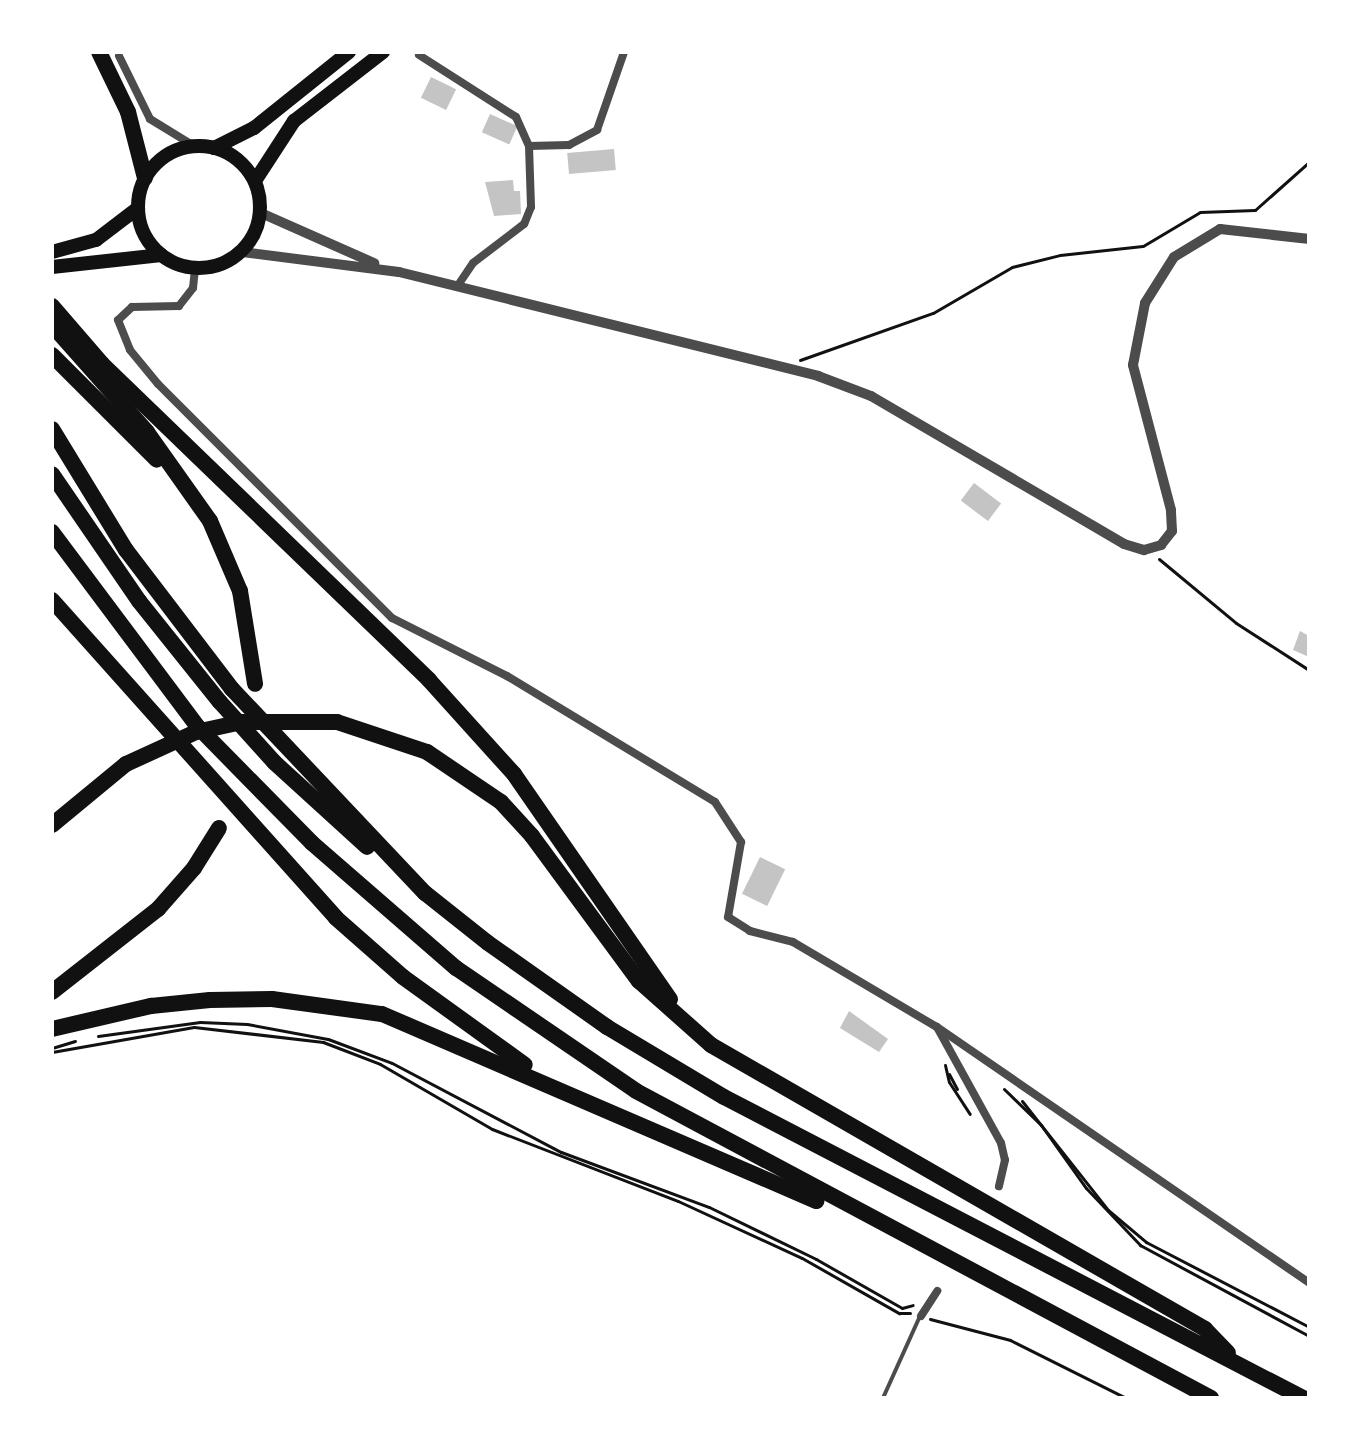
<!DOCTYPE html>
<style>
body{margin:0}
#map{position:relative;width:1361px;height:1450px;overflow:hidden;background:#fff;font-family:"Archivo Narrow",sans-serif}
div>[style]{position:absolute}
[style*='--x']{left:calc(var(--x)*1px);top:calc(var(--y)*1px);width:calc(var(--w)*1px);rotate:calc(var(--a)*1deg)}
.building>*{inset:0;background:#c4c4c4;transform-origin:0 0}
.path>*{height:3px;margin:-1.5px;padding:0 1.5px;transform-origin:1.5px;border-radius:1.5px;background:#111}
.service>*{height:4px;margin:-2px;padding:0 2px;transform-origin:2px;border-radius:2px;background:#4c4c4c}
.minor>*{height:8px;margin:-4px;padding:0 4px;transform-origin:4px;border-radius:4px;background:#4c4c4c}
.tertiary>*{height:10px;margin:-5px;padding:0 5px;transform-origin:5px;border-radius:5px;background:#4c4c4c}
.primary>*{height:14px;margin:-7px;padding:0 7px;transform-origin:7px;border-radius:7px;background:#111}
.primary>.ring{margin:-7px;padding:0;box-sizing:content-box;background:none;border:14px solid #111;border-radius:50%}
.motorway>*{height:16px;margin:-8px;padding:0 8px;transform-origin:8px;border-radius:8px;background:#111}
span{translate:-50% -50%;white-space:nowrap;text-align:center;line-height:1.15;-webkit-text-stroke:6px #fff;paint-order:stroke}
.frame{position:absolute;inset:0;border:54px solid #fff;pointer-events:none}
</style>
<div id="map">
<div class="building">
<i style="left:431px;top:77px;width:28px;height:23px;rotate:26deg"></i>
<i style="left:490px;top:114px;width:30px;height:20px;rotate:24deg"></i>
<i style="left:614px;top:149px;width:21px;height:47px;rotate:85deg"></i>
<i style="clip-path:polygon(513px 180px,514px 191px,520px 191px,521px 214px,494px 216px,485px 182px)"></i>
<i style="left:974px;top:483px;width:34px;height:22px;rotate:37deg"></i>
<i style="clip-path:polygon(1300px 631px,1309px 636px,1309px 657px,1293px 650px)"></i>
<i style="left:760px;top:857px;width:28px;height:41px;rotate:26deg"></i>
<i style="clip-path:polygon(849px 1011px,888px 1039px,879px 1052px,840px 1028px)"></i>
</div>
<div class="path">
<i style="--x:800;--y:360;--w:141;--a:-19.5"></i>
<i style="--x:933;--y:313;--w:91;--a:-30.2"></i>
<i style="--x:1012;--y:267;--w:49;--a:-14"></i>
<i style="--x:1060;--y:255;--w:83;--a:-6.2"></i>
<i style="--x:1143;--y:246;--w:66;--a:-30.8"></i>
<i style="--x:1200;--y:212;--w:55;--a:-2.1"></i>
<i style="--x:1255;--y:210;--w:72;--a:-41.6"></i>
<i style="--x:1159;--y:559;--w:100;--a:39.7"></i>
<i style="--x:1236;--y:623;--w:87;--a:32.8"></i>
<i style="--x:98;--y:1036;--w:103;--a:-7.8"></i>
<i style="--x:200;--y:1022;--w:47;--a:2.4"></i>
<i style="--x:247;--y:1024;--w:82;--a:10.5"></i>
<i style="--x:328;--y:1039;--w:68;--a:20.6"></i>
<i style="--x:392;--y:1063;--w:191;--a:27.8"></i>
<i style="--x:561;--y:1152;--w:158;--a:20.4"></i>
<i style="--x:709;--y:1207;--w:119;--a:25.9"></i>
<i style="--x:816;--y:1259;--w:99;--a:29.7"></i>
<i style="--x:902;--y:1308;--w:11;--a:-15"></i>
<i style="--x:52;--y:1048;--w:24;--a:-17"></i>
<i style="--x:52;--y:1052;--w:144;--a:-10"></i>
<i style="--x:194;--y:1027;--w:130;--a:6.6"></i>
<i style="--x:323;--y:1042;--w:61;--a:21.1"></i>
<i style="--x:380;--y:1064;--w:129;--a:30.1"></i>
<i style="--x:492;--y:1129;--w:199;--a:21.2"></i>
<i style="--x:678;--y:1201;--w:136;--a:24.7"></i>
<i style="--x:802;--y:1258;--w:112;--a:29.6"></i>
<i style="--x:899;--y:1313;--w:11;--a:0"></i>
<i style="--x:945;--y:1065;--w:17;--a:77"></i>
<i style="--x:949;--y:1082;--w:38;--a:57"></i>
<i style="--x:949;--y:1074;--w:17;--a:62"></i>
<i style="--x:1004;--y:1089;--w:52;--a:44.2"></i>
<i style="--x:1041;--y:1125;--w:77;--a:54.5"></i>
<i style="--x:1086;--y:1188;--w:79;--a:46.5"></i>
<i style="--x:1140;--y:1245;--w:192;--a:28.3"></i>
<i style="--x:1022;--y:1101;--w:139;--a:51.7"></i>
<i style="--x:1108;--y:1210;--w:50;--a:40.1"></i>
<i style="--x:1146;--y:1242;--w:184;--a:27.5"></i>
<i style="--x:930;--y:1319;--w:83;--a:14.7"></i>
<i style="--x:1010;--y:1340;--w:130;--a:26.6"></i>
</div>
<div class="service">
<i style="--x:883;--y:1398;--w:90;--a:-65.7"></i>
</div>
<div class="minor">
<i style="--x:419;--y:55;--w:115;--a:32.6"></i>
<i style="--x:516;--y:117;--w:32;--a:66"></i>
<i style="--x:529;--y:146;--w:61;--a:88.1"></i>
<i style="--x:531;--y:207;--w:18;--a:112"></i>
<i style="--x:524;--y:224;--w:64;--a:142.6"></i>
<i style="--x:473;--y:263;--w:27;--a:124"></i>
<i style="--x:119;--y:56;--w:70;--a:63.8"></i>
<i style="--x:150;--y:119;--w:52;--a:31.5"></i>
<i style="--x:529;--y:146;--w:40;--a:-1.4"></i>
<i style="--x:569;--y:145;--w:32;--a:-28"></i>
<i style="--x:597;--y:130;--w:83;--a:-70.9"></i>
<i style="--x:195;--y:269;--w:19;--a:96"></i>
<i style="--x:193;--y:288;--w:23;--a:128"></i>
<i style="--x:179;--y:306;--w:47;--a:178.8"></i>
<i style="--x:132;--y:307;--w:19;--a:137"></i>
<i style="--x:118;--y:320;--w:32;--a:68"></i>
<i style="--x:130;--y:350;--w:44;--a:50.5"></i>
<i style="--x:158;--y:384;--w:331;--a:45"></i>
<i style="--x:392;--y:618;--w:129;--a:26.8"></i>
<i style="--x:507;--y:676;--w:243;--a:31.2"></i>
<i style="--x:715;--y:802;--w:48;--a:57"></i>
<i style="--x:741;--y:842;--w:76;--a:99.8"></i>
<i style="--x:728;--y:917;--w:26;--a:32"></i>
<i style="--x:750;--y:931;--w:44;--a:14.3"></i>
<i style="--x:793;--y:942;--w:167;--a:30.6"></i>
<i style="--x:937;--y:1027;--w:132;--a:61.1"></i>
<i style="--x:1001;--y:1143;--w:17;--a:77"></i>
<i style="--x:1005;--y:1160;--w:27;--a:103"></i>
<i style="--x:937;--y:1027;--w:452;--a:34.5"></i>
<i style="--x:921;--y:1316;--w:30;--a:-57"></i>
</div>
<div class="tertiary">
<i style="--x:261;--y:213;--w:124;--a:23.9"></i>
<i style="--x:242;--y:252;--w:158;--a:7.3"></i>
<i style="--x:399;--y:272;--w:432;--a:13.9"></i>
<i style="--x:818;--y:376;--w:57;--a:20.7"></i>
<i style="--x:871;--y:396;--w:293;--a:30.3"></i>
<i style="--x:1124;--y:544;--w:21;--a:17"></i>
<i style="--x:1144;--y:550;--w:18;--a:-16"></i>
<i style="--x:1161;--y:545;--w:18;--a:-52"></i>
<i style="--x:1172;--y:531;--w:21;--a:-93"></i>
<i style="--x:1171;--y:510;--w:150;--a:-104.7"></i>
<i style="--x:1133;--y:365;--w:63;--a:-79"></i>
<i style="--x:1145;--y:303;--w:54;--a:-57.8"></i>
<i style="--x:1174;--y:257;--w:54;--a:-31.3"></i>
<i style="--x:1220;--y:229;--w:90;--a:6.4"></i>
</div>
<div class="primary">
<i class="ring" style="left:138px;top:146px;width:108px;height:108px"></i>
<i style="--x:214;--y:148;--w:45;--a:-26.6"></i>
<i style="--x:254;--y:128;--w:122;--a:-38.7"></i>
<i style="--x:255;--y:181;--w:72;--a:-57"></i>
<i style="--x:294;--y:121;--w:113;--a:-37.8"></i>
<i style="--x:52;--y:252;--w:46;--a:-15.3"></i>
<i style="--x:96;--y:240;--w:53;--a:-37.3"></i>
<i style="--x:52;--y:267;--w:110;--a:-6.3"></i>
</div>
<div class="motorway">
<i style="--x:99;--y:52;--w:67;--a:64.2"></i>
<i style="--x:128;--y:112;--w:68;--a:75.6"></i>
<i style="--x:52;--y:306;--w:77;--a:49.2"></i>
<i style="--x:102;--y:364;--w:455;--a:44"></i>
<i style="--x:429;--y:680;--w:127;--a:47.9"></i>
<i style="--x:514;--y:774;--w:274;--a:55.3"></i>
<i style="--x:52;--y:325;--w:143;--a:48.4"></i>
<i style="--x:147;--y:432;--w:109;--a:54.7"></i>
<i style="--x:210;--y:521;--w:76;--a:66.8"></i>
<i style="--x:240;--y:591;--w:94;--a:80.8"></i>
<i style="--x:52;--y:355;--w:148;--a:45"></i>
<i style="--x:52;--y:429;--w:142;--a:58.6"></i>
<i style="--x:126;--y:550;--w:175;--a:52.7"></i>
<i style="--x:232;--y:689;--w:281;--a:46.6"></i>
<i style="--x:425;--y:893;--w:80;--a:38.4"></i>
<i style="--x:488;--y:943;--w:146;--a:35.2"></i>
<i style="--x:607;--y:1027;--w:136;--a:30.9"></i>
<i style="--x:724;--y:1097;--w:653;--a:27.47"></i>
<i style="--x:52;--y:474;--w:154;--a:55.6"></i>
<i style="--x:139;--y:601;--w:129;--a:51.3"></i>
<i style="--x:220;--y:702;--w:81;--a:48"></i>
<i style="--x:274;--y:762;--w:126;--a:42.4"></i>
<i style="--x:52;--y:532;--w:242;--a:53.2"></i>
<i style="--x:197;--y:726;--w:164;--a:45.5"></i>
<i style="--x:312;--y:843;--w:191;--a:41"></i>
<i style="--x:456;--y:968;--w:218;--a:34.3"></i>
<i style="--x:636;--y:1091;--w:652;--a:28.1"></i>
<i style="--x:52;--y:600;--w:426;--a:48.2"></i>
<i style="--x:336;--y:918;--w:89;--a:41.4"></i>
<i style="--x:403;--y:977;--w:150;--a:35.8"></i>
<i style="--x:52;--y:825;--w:96;--a:-39.5"></i>
<i style="--x:126;--y:764;--w:77;--a:-24.6"></i>
<i style="--x:196;--y:732;--w:47;--a:-12.3"></i>
<i style="--x:242;--y:722;--w:95;--a:0"></i>
<i style="--x:337;--y:722;--w:95;--a:18.4"></i>
<i style="--x:427;--y:752;--w:89;--a:34"></i>
<i style="--x:501;--y:802;--w:46;--a:47.6"></i>
<i style="--x:532;--y:836;--w:180;--a:53.6"></i>
<i style="--x:639;--y:981;--w:96;--a:41.6"></i>
<i style="--x:711;--y:1045;--w:570;--a:29.89"></i>
<i style="--x:1205;--y:1329;--w:33;--a:46"></i>
<i style="--x:52;--y:992;--w:135;--a:-38.1"></i>
<i style="--x:158;--y:909;--w:55;--a:-48.7"></i>
<i style="--x:194;--y:868;--w:47;--a:-58"></i>
<i style="--x:52;--y:1029;--w:102;--a:-13.1"></i>
<i style="--x:151;--y:1006;--w:59;--a:-5.8"></i>
<i style="--x:210;--y:1000;--w:62;--a:-0.9"></i>
<i style="--x:272;--y:999;--w:111;--a:7.8"></i>
<i style="--x:382;--y:1014;--w:473;--a:23.3"></i>
</div>
<div class="frame"></div>
</div>
